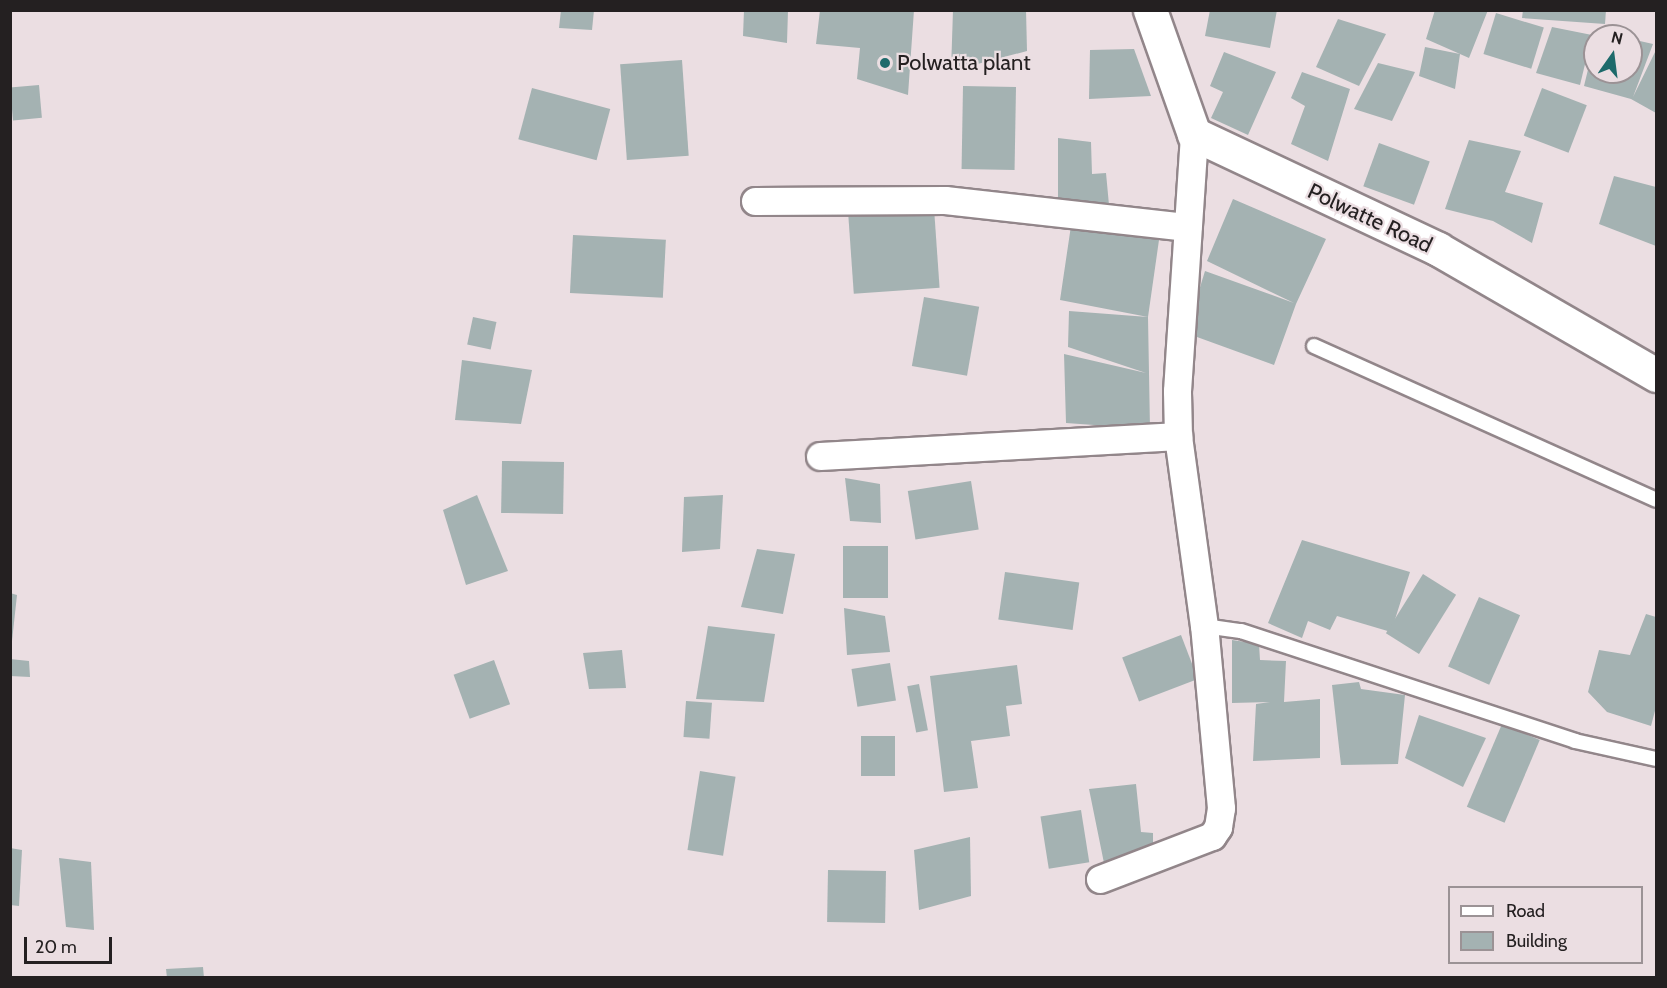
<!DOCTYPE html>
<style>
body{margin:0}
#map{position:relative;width:1667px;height:988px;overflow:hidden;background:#ebdee2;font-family:Cabin,sans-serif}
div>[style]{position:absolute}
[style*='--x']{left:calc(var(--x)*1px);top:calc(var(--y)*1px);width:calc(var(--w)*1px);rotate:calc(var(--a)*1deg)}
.building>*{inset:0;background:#a4b2b2;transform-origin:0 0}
.roads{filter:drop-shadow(2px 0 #92868a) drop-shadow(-2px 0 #92868a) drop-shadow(0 2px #92868a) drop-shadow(0 -2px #92868a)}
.lane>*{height:14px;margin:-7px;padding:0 7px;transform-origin:7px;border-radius:7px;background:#fff}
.street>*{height:27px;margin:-13.5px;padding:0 13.5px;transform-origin:13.5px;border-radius:13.5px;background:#fff}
.secondary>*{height:33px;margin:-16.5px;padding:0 16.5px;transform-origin:16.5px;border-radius:16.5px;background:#fff}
.dots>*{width:16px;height:16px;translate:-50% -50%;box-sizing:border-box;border:3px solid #ebdee2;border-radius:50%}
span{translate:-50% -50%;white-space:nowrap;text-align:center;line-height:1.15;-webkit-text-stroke:4.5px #ebdee2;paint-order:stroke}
.poi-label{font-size:22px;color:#242021}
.left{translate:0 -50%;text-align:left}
.street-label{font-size:22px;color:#242021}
.frame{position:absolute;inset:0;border:12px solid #242021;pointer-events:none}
.legend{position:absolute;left:1448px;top:886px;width:195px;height:78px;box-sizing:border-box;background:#ebdee2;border:2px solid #9b9295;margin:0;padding:8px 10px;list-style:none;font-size:18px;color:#242021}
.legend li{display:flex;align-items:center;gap:12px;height:30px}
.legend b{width:30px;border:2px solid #9b9295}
.north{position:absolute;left:1583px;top:24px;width:60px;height:60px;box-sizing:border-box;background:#ebdee2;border:2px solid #9b9295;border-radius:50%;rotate:14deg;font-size:16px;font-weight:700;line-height:24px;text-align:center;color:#242021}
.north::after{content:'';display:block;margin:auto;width:21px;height:27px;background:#1d6a6b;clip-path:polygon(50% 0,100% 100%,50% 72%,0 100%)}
.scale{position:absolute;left:24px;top:937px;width:88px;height:27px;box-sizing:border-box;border:3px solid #242021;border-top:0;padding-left:8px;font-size:18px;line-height:21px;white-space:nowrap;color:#242021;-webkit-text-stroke:4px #ebdee2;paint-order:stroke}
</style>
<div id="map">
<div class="building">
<i style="clip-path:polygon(561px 10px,594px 10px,592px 30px,559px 28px)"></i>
<i style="clip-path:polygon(744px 10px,788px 10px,787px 43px,743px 36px)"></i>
<i style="clip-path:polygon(820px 10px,914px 10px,908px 95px,857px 79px,860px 48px,816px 44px)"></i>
<i style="clip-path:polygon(953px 10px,1026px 10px,1027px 51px,951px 71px)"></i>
<i style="clip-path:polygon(1210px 10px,1277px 10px,1270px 48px,1205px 36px)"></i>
<i style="clip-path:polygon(1435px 10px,1488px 10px,1469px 58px,1460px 54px,1455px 89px,1419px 76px,1425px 47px,1460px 54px,1426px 39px)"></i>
<i style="clip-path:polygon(1523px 10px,1606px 10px,1605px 24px,1522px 18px)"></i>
<i style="left:1496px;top:13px;width:50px;height:43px;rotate:17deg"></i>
<i style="clip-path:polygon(1338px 19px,1386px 34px,1359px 86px,1316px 67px)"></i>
<i style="clip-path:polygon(1552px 27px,1592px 35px,1580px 85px,1536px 73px)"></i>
<i style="clip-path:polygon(1631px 39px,1653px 44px,1633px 97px,1656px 50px,1656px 113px,1631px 99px,1584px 86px,1594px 45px,1595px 72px,1631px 72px)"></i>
<i style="clip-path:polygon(1134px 49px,1151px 96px,1089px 99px,1090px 50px)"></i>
<i style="clip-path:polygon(1224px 52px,1276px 72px,1248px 135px,1211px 118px,1223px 92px,1210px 86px)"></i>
<i style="left:682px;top:60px;width:96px;height:62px;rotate:86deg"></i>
<i style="clip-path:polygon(1378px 63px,1415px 72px,1392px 121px,1354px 109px)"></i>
<i style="clip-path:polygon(1302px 72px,1350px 89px,1328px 161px,1291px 144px,1305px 106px,1291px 98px)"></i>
<i style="left:39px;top:85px;width:33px;height:29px;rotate:85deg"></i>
<i style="left:1016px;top:87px;width:83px;height:53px;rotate:91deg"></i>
<i style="left:532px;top:88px;width:81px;height:53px;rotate:15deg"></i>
<i style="left:1542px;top:88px;width:48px;height:51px;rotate:21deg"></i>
<i style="clip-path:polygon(1058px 138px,1091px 142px,1092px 174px,1106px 173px,1109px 205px,1058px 204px)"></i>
<i style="clip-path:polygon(1469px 140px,1521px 151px,1505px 192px,1543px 203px,1532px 243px,1493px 221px,1445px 209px)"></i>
<i style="left:1379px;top:143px;width:54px;height:46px;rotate:20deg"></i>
<i style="clip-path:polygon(1614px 176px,1656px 187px,1656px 246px,1599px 224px)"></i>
<i style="clip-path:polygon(1233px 199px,1326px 239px,1296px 304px,1274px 365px,1186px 333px,1205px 271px,1294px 303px,1207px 261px)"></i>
<i style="left:934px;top:208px;width:80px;height:86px;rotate:86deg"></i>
<i style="clip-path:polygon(1072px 219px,1160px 233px,1148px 317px,1150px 429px,1066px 423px,1064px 354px,1146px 373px,1068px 347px,1069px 311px,1148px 317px,1060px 300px)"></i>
<i style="left:573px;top:235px;width:93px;height:58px;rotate:3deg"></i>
<i style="left:924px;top:297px;width:56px;height:70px;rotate:10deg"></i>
<i style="left:473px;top:317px;width:24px;height:28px;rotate:12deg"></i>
<i style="clip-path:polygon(462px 360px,532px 370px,521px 424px,455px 420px)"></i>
<i style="left:564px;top:462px;width:52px;height:62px;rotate:91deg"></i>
<i style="clip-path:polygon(845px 478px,880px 484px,881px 523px,850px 521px)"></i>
<i style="left:971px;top:481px;width:49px;height:64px;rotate:81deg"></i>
<i style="clip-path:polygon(477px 495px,508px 571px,466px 585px,443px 510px)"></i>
<i style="clip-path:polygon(723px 495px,720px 549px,682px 552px,684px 497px)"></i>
<i style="clip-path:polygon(1302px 540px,1410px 572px,1391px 632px,1337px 616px,1330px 630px,1308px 621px,1302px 638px,1268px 623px)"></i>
<i style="left:843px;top:546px;width:45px;height:52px"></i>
<i style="clip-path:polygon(757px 549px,795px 554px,783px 614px,741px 607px)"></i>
<i style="left:1005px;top:572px;width:75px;height:48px;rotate:8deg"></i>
<i style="left:1423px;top:574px;width:39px;height:70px;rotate:32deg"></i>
<i style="clip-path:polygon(10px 593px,17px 595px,12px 641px,10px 641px)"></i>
<i style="left:1479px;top:597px;width:45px;height:76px;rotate:24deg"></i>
<i style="clip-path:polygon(844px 608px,885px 616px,890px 652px,847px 655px)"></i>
<i style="clip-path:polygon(1646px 614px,1656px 617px,1656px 707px,1651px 726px,1607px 712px,1588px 692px,1599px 650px,1630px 655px)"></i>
<i style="clip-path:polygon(708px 626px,775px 634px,764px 702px,696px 699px)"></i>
<i style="left:1181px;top:635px;width:47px;height:63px;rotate:69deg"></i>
<i style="clip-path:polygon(1232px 640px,1259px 644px,1260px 660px,1286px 661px,1284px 702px,1320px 699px,1320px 758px,1253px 761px,1256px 704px,1270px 702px,1232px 703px)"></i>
<i style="clip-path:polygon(622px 650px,626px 688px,589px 689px,583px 653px)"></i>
<i style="clip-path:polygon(10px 659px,29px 661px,30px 677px,10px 676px)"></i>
<i style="left:494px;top:660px;width:47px;height:43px;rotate:70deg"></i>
<i style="left:890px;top:663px;width:38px;height:39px;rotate:81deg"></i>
<i style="clip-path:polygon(1017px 665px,1022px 704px,1006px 706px,1010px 736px,971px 741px,978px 788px,944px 792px,930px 676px)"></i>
<i style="clip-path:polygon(1359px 682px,1361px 689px,1405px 695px,1398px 764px,1341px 765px,1332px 685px)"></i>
<i style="left:919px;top:684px;width:47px;height:12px;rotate:79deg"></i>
<i style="left:686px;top:701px;width:26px;height:36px;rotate:4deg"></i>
<i style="clip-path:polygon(1419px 715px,1486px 738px,1463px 787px,1405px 758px)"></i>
<i style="left:1502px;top:724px;width:41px;height:90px;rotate:23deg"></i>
<i style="left:861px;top:736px;width:34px;height:40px"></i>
<i style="left:700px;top:771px;width:36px;height:80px;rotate:9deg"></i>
<i style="clip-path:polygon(1136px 784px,1141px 832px,1153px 833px,1153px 847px,1105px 868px,1089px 789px)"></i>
<i style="left:1081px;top:810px;width:53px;height:41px;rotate:81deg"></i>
<i style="clip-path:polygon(970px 837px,971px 896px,919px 910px,914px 850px)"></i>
<i style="clip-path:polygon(10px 848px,22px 850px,19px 906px,10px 905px)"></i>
<i style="clip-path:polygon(59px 858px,91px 862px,94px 930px,66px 927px)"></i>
<i style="left:828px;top:870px;width:58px;height:52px;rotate:1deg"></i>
<i style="clip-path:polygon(203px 967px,204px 978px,167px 978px,166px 969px)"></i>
</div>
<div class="roads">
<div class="lane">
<i style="--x:1314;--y:346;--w:375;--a:24.2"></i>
<i style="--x:1204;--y:626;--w:37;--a:8"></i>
<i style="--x:1241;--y:631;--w:352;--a:18.2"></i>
<i style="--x:1575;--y:741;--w:83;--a:12.5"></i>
</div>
<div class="street">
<i style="--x:755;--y:201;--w:190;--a:-0.3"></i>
<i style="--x:945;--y:200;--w:244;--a:6.4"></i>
<i style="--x:820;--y:456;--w:359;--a:-3.2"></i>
<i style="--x:1100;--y:879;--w:120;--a:-21"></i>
<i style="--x:1212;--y:836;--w:11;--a:-56"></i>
<i style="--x:1218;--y:827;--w:19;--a:-81"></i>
<i style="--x:1221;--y:808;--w:183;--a:-95.3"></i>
<i style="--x:1204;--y:626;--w:192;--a:-97.8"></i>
<i style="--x:1178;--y:436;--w:45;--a:-91.3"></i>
<i style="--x:1177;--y:391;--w:258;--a:-86.2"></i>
</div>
<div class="secondary">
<i style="--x:1150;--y:10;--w:132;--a:70.5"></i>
<i style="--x:1194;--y:134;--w:270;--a:25.2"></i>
<i style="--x:1438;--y:249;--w:252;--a:30"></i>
</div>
</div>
<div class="dots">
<i style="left:885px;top:63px;background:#1d6a6b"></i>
</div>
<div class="poi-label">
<span class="left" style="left:897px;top:63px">Polwatta plant</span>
</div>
<div class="street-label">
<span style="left:1370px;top:218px;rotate:25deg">Polwatte Road</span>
</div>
<div class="frame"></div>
<ul class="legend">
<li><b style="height:8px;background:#fff"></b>Road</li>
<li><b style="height:16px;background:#a4b2b2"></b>Building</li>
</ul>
<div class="north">N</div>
<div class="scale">20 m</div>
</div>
